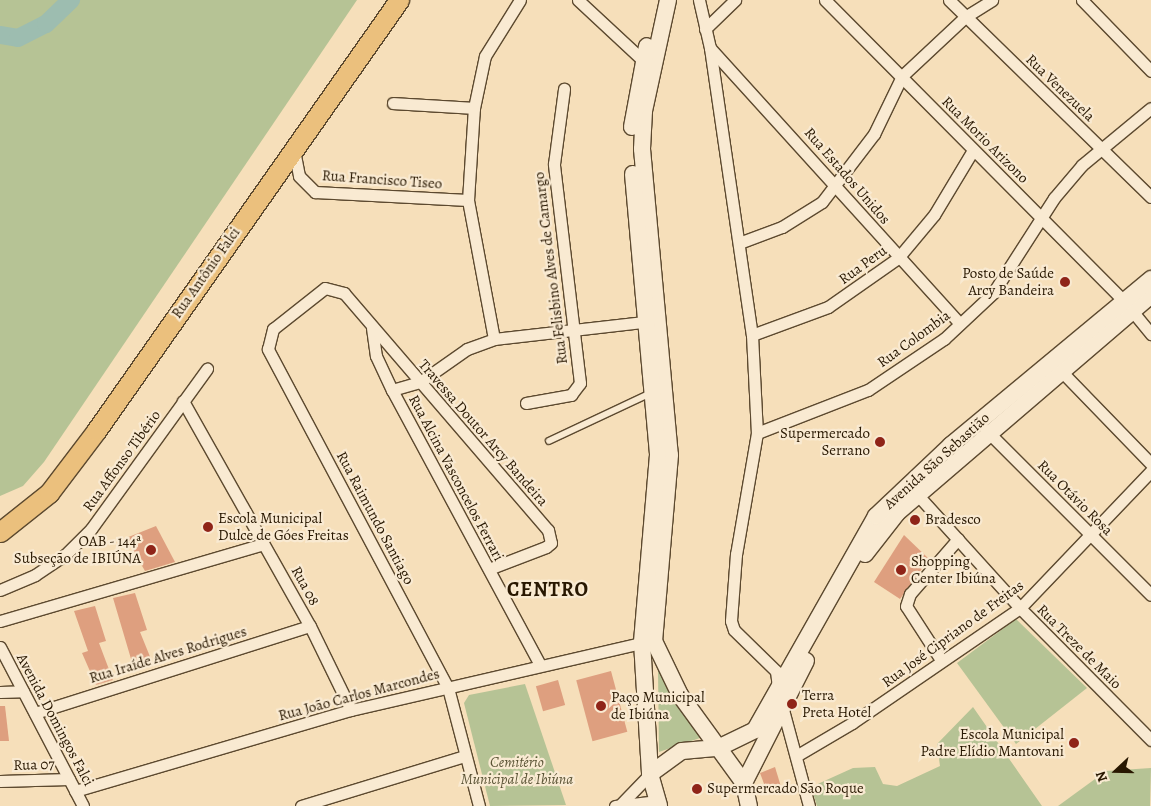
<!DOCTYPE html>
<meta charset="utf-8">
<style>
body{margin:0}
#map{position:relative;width:1151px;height:806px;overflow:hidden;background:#f6dfba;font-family:Alegreya,serif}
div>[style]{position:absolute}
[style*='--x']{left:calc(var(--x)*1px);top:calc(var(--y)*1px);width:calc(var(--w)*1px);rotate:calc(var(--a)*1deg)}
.green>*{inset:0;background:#b6c395}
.river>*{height:18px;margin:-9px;padding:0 9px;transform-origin:9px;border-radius:9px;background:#9dbdb0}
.building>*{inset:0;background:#de9f7f;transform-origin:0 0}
.roads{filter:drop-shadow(1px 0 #5c492f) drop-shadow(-1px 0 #5c492f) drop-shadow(0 1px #5c492f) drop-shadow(0 -1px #5c492f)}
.service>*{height:5.5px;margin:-2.75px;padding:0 2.75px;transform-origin:2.75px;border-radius:2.75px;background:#f9ead2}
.minor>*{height:11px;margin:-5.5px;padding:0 5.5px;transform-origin:5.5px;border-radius:5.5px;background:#f9ead2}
.secondary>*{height:16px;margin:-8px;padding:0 8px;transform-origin:8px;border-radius:8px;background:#f9ead2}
.primary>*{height:19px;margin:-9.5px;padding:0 9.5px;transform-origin:9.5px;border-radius:9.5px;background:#ebc07d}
.dots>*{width:14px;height:14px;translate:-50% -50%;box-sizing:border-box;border:2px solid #f9ead2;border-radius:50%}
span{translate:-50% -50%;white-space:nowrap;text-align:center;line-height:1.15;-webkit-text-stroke:4.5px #f9ead2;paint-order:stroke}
.street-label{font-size:15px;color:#281701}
.poi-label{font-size:15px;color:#281701}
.right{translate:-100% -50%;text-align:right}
.left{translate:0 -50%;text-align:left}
.park-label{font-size:15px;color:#5a5335;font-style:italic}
.district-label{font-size:20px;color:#281701;font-weight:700;letter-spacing:1px}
.north{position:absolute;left:1091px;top:746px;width:50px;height:50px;-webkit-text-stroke:4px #f9ead2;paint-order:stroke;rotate:249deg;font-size:14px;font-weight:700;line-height:20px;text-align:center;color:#281701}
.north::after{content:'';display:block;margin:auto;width:18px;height:22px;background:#281701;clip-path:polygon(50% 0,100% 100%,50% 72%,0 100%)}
</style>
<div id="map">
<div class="green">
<i style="clip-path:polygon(0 0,357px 0,44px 462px,23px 486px,0 496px)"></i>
<i style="clip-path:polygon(1016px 619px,1087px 688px,1016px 744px,957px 663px)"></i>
<i style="clip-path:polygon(658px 671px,663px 672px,700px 738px,659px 752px)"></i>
<i style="clip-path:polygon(525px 684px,566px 805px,490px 806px,464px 703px,469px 695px)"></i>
<i style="clip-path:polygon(973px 707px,1042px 806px,817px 806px,811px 787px,853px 768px,875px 767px,883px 784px,897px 786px,940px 766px,937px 744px)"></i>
<i style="clip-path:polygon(1151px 768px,1150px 806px,1058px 806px,1106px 771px)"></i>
</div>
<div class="river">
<i style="--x:0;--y:35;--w:18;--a:9"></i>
<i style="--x:18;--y:38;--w:31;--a:-27"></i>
<i style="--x:46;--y:24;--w:35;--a:-44"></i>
</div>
<div class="building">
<i style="clip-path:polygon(156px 526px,175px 562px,145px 571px,126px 538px)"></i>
<i style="clip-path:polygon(904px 535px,929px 559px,900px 599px,874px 582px)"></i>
<i style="clip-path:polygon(135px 593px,147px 630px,140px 632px,153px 664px,134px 669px,113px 598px)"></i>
<i style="clip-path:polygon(95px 606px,106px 641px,99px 643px,113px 680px,96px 685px,82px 653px,88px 651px,74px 611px)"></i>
<i style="left:611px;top:671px;width:63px;height:36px;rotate:75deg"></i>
<i style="left:558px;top:680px;width:26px;height:23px;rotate:74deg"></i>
<i style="clip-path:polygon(0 706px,5px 706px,9px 741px,0 741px)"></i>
<i style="clip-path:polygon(775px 767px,782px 790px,767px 792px,760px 773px)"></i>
</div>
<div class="roads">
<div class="service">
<i style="--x:549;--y:441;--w:113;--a:-25.2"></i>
</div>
<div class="minor">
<i style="--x:578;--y:0;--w:96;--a:42.9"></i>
<i style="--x:699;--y:0;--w:49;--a:77.1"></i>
<i style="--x:710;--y:48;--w:290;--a:81.7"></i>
<i style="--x:752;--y:335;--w:98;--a:87.1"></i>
<i style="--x:757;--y:433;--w:123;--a:99.8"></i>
<i style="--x:736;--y:554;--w:67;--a:94.3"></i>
<i style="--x:731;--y:621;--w:9;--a:72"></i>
<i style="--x:734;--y:630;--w:59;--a:44.3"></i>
<i style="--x:776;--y:671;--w:17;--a:83"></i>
<i style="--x:825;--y:0;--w:424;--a:45.2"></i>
<i style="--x:1124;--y:301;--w:43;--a:50.7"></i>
<i style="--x:949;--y:0;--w:282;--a:44.3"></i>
<i style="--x:1082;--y:0;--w:99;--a:45.8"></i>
<i style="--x:705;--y:29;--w:42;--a:-44"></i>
<i style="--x:710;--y:48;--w:372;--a:47.8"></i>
<i style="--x:393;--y:103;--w:81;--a:3.5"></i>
<i style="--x:294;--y:150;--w:26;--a:79"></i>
<i style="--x:299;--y:176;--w:23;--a:45"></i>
<i style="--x:315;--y:192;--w:153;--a:3"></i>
<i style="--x:739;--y:243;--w:46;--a:-20.4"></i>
<i style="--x:782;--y:227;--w:47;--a:-32"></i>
<i style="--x:822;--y:202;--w:86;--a:-52.6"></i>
<i style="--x:874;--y:134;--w:64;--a:-64.2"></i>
<i style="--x:902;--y:76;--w:86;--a:-43.1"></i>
<i style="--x:965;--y:17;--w:32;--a:-32"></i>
<i style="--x:372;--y:328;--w:28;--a:82"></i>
<i style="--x:376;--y:356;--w:38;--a:65"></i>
<i style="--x:392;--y:390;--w:312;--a:61.7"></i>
<i style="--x:752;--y:335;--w:81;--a:-20.2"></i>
<i style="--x:828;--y:307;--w:85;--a:-35"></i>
<i style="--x:898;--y:258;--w:56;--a:-50.1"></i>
<i style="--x:934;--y:215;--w:76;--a:-59"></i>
<i style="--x:494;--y:339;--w:141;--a:-100.6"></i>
<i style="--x:468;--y:200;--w:92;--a:-86.3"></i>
<i style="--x:474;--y:108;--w:53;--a:-78.1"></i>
<i style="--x:485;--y:56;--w:66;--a:-58"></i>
<i style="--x:1062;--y:372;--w:128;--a:45.9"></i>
<i style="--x:392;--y:390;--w:29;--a:-16"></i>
<i style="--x:420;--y:382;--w:57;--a:-35.1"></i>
<i style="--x:467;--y:349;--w:29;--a:-20"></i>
<i style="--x:494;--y:339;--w:160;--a:-6.5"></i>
<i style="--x:183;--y:401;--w:258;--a:60.6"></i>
<i style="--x:310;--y:626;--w:93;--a:64"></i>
<i style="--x:526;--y:403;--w:46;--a:-10.1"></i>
<i style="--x:571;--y:395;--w:15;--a:-53"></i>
<i style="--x:580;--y:383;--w:221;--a:-96.8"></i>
<i style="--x:554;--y:164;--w:76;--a:-82.4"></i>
<i style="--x:986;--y:430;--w:233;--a:45"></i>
<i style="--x:757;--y:433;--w:119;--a:-21.2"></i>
<i style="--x:868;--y:390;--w:92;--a:-33.9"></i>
<i style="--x:944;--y:339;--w:67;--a:-43.2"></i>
<i style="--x:993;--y:293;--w:113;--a:-57.3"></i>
<i style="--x:1054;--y:198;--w:43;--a:-49.7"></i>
<i style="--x:1082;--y:165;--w:89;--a:-39.6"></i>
<i style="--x:914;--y:491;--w:158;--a:47.8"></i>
<i style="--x:1020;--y:608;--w:186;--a:45.2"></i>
<i style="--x:0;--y:590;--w:38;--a:-23"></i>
<i style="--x:35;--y:575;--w:36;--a:-34"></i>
<i style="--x:65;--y:555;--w:37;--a:-45"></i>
<i style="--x:91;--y:529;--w:198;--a:-54.1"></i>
<i style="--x:0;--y:621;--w:274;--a:-16.3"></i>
<i style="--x:0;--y:647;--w:179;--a:62.4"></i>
<i style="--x:941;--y:660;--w:64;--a:-122.9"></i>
<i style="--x:906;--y:606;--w:13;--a:-72"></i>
<i style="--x:910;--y:594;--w:73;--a:-48.9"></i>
<i style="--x:0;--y:692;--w:23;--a:-2"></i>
<i style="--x:782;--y:706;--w:104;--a:74.9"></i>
<i style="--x:35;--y:713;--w:288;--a:-17.6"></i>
<i style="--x:796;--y:756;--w:65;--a:-30.5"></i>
<i style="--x:852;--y:723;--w:204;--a:-34.4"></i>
<i style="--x:1020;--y:608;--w:190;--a:-46.3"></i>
<i style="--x:0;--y:781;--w:69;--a:-1.7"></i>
<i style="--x:75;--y:791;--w:288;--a:-16.4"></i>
<i style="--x:351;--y:710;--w:306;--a:-13"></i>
<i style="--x:620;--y:805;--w:43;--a:-45.9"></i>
<i style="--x:301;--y:806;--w:171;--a:-17"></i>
<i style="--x:479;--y:806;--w:122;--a:-104.7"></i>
<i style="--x:448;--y:688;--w:384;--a:-118"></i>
<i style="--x:268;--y:349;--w:21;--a:-76"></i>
<i style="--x:273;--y:329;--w:66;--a:-38.3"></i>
<i style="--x:325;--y:288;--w:20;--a:15"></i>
<i style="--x:344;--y:293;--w:313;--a:49.3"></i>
<i style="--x:548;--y:530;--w:13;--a:77"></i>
<i style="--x:551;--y:543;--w:6;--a:141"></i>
<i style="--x:546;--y:547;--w:61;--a:158.9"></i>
<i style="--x:615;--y:806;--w:43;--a:-6.6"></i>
</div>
<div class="secondary">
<i style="--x:668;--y:0;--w:114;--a:102.2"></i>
<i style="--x:644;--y:111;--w:38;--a:93"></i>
<i style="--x:642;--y:149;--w:307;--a:84.8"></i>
<i style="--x:670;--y:455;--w:187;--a:94.9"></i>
<i style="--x:654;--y:641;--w:60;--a:64.3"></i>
<i style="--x:680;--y:695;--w:109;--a:54"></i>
<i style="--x:744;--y:783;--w:24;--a:78"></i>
<i style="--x:632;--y:127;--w:82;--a:-79.5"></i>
<i style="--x:633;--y:174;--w:282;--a:84.9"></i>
<i style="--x:658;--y:455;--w:188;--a:94.9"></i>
<i style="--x:642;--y:642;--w:132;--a:86.5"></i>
<i style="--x:650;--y:774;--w:33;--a:74"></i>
<i style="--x:865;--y:554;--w:52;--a:-52"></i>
<i style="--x:897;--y:513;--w:335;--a:-40.6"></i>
<i style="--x:650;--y:774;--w:39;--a:-36"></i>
<i style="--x:682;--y:751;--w:36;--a:-5"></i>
<i style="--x:718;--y:748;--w:41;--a:-25.9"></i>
<i style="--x:755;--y:730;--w:246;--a:-60.5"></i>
<i style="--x:876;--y:516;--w:103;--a:-43.4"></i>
<i style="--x:951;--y:445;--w:260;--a:-39.7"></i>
<i style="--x:744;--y:783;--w:137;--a:-63.1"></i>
</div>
<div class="primary">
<i style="--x:0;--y:532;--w:63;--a:-38.5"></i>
<i style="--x:49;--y:493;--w:78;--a:-52.8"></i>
<i style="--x:96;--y:431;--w:527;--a:-54.89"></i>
</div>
</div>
<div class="dots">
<i style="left:1065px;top:282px;background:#8f2418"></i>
<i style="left:880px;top:442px;background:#8f2418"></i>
<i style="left:915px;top:520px;background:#8f2418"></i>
<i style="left:208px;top:527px;background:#8f2418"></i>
<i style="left:151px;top:550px;background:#8f2418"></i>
<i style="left:901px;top:570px;background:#8f2418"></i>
<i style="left:792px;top:704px;background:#8f2418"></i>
<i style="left:601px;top:706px;background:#8f2418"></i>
<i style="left:1074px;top:743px;background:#8f2418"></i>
<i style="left:697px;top:789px;background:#8f2418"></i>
</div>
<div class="street-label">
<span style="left:1060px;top:88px;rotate:44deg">Rua Venezuela</span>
<span style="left:985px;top:140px;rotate:45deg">Rua Morio Arizono</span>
<span style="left:847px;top:176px;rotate:49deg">Rua Estados Unidos</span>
<span style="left:382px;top:180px;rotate:4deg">Rua Francisco Tiseo</span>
<span style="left:863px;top:265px;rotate:-36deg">Rua Peru</span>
<span style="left:551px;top:268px;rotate:-97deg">Rua Felisbino Alves de Camargo</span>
<span style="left:206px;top:273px;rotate:-55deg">Rua Antônio Falci</span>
<span style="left:914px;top:339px;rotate:-36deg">Rua Colombia</span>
<span style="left:483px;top:433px;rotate:49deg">Travessa Doutor Arcy Bandeira</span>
<span style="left:122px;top:461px;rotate:-54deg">Rua Affonso Tibério</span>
<span style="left:937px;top:461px;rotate:-42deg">Avenida São Sebastião</span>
<span style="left:456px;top:478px;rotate:62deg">Rua Alcina Vasconcelos Ferrari</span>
<span style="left:1075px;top:498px;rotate:45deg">Rua Otávio Rosa</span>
<span style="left:375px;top:518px;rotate:62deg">Rua Raimundo Santiago</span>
<span style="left:305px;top:586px;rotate:61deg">Rua 08</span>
<span style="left:953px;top:634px;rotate:-36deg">Rua José Cipriano de Freitas</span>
<span style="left:1079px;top:647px;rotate:45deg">Rua Treze de Maio</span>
<span style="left:168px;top:655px;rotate:-17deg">Rua Iraíde Alves Rodrigues</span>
<span style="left:359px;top:695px;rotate:-15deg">Rua João Carlos Marcondes</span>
<span style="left:55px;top:720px;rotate:62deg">Avenida Domingos Falci</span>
<span style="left:34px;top:765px;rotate:-2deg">Rua 07</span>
</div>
<div class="poi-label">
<span class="right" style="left:1054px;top:282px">Posto de Saúde<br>Arcy Bandeira</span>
<span class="right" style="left:870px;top:442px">Supermercado<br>Serrano</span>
<span class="left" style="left:218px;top:527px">Escola Municipal<br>Dulce de Góes Freitas</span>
<span class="left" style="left:925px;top:520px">Bradesco</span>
<span class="right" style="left:141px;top:550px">OAB - 144ª<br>Subseção de IBIÚNA</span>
<span class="left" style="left:911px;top:570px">Shopping<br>Center Ibiúna</span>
<span class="left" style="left:802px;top:704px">Terra<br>Preta Hotel</span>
<span class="left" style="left:611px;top:706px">Paço Municipal<br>de Ibiúna</span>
<span class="right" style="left:1064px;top:743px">Escola Municipal<br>Padre Elídio Mantovani</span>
<span class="left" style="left:707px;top:789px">Supermercado São Roque</span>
</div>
<div class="park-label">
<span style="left:517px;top:771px">Cemitério<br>Municipal de Ibiúna</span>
</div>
<div class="district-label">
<span style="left:548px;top:589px">CENTRO</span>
</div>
<div class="north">N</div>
</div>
